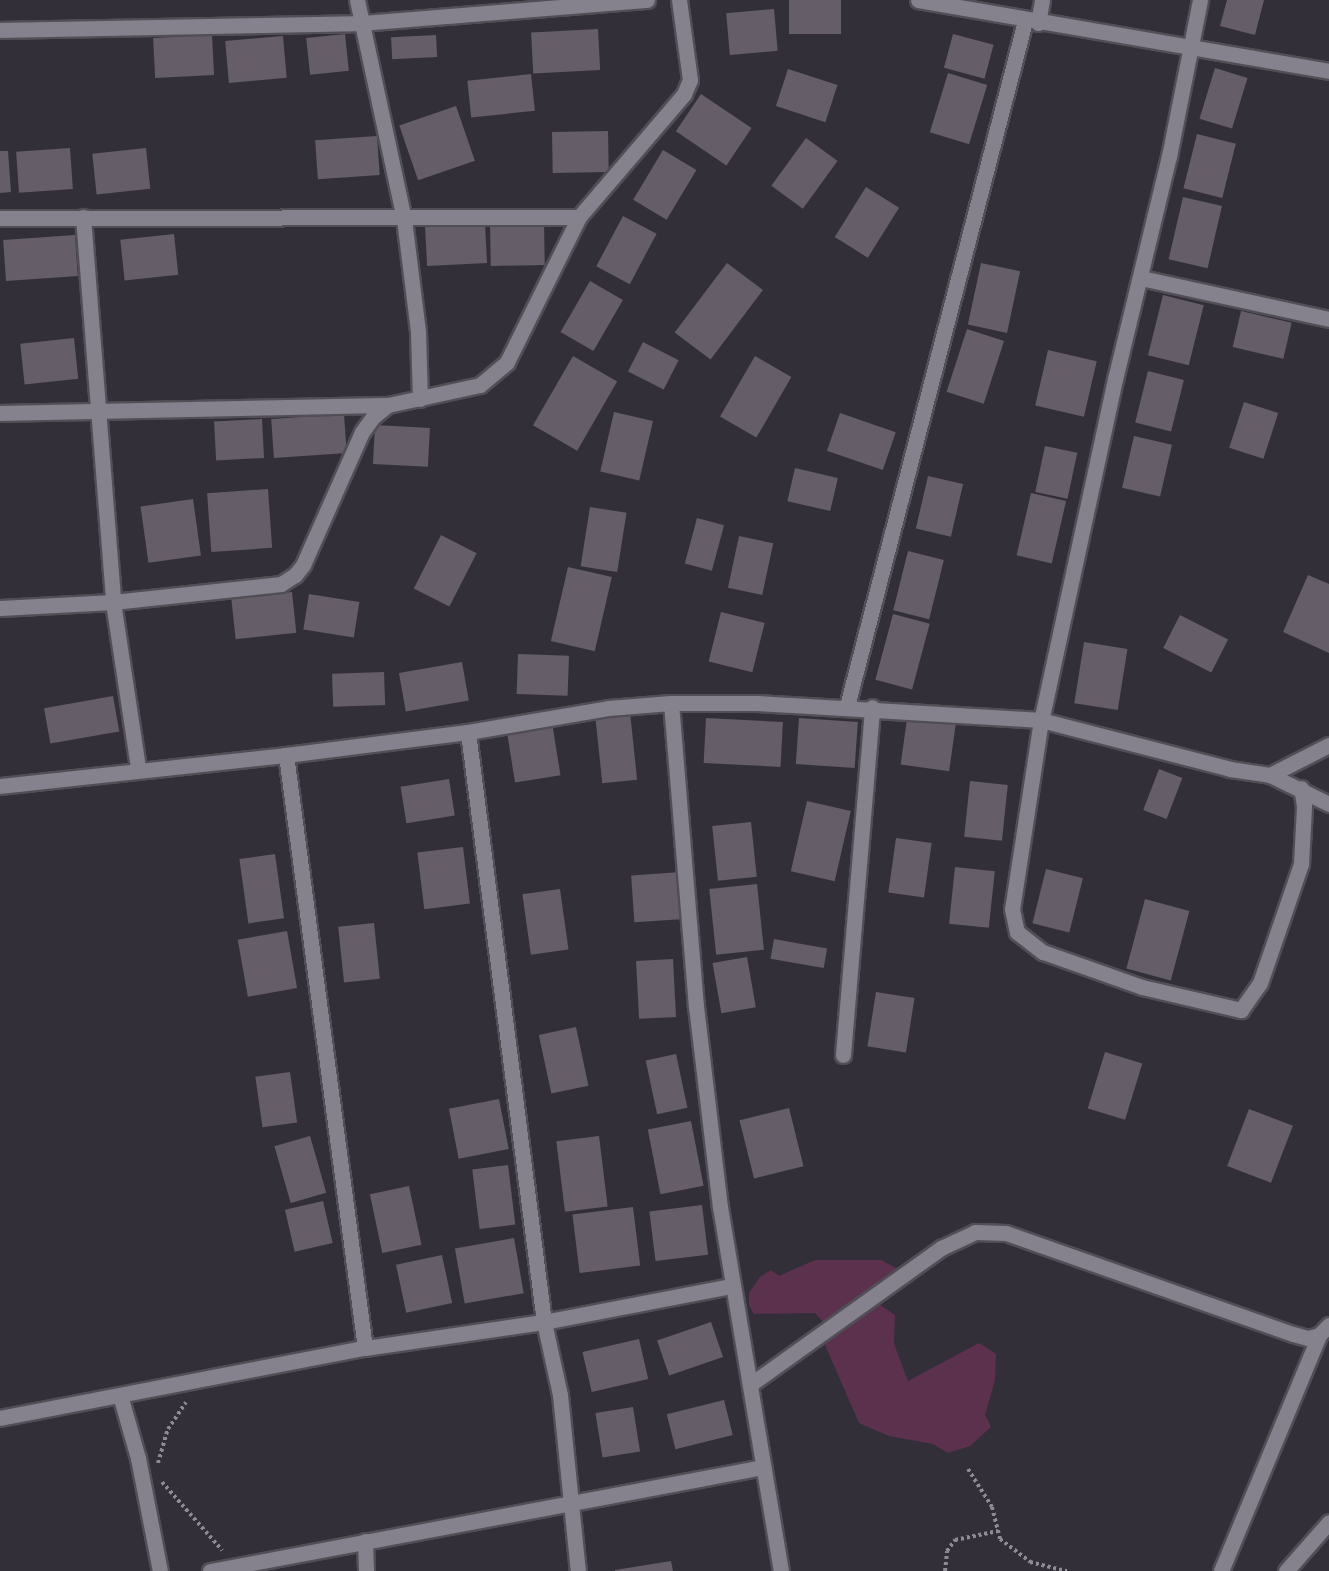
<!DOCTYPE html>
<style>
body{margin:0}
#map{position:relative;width:1329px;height:1571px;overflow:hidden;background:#332f39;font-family:"Alegreya Sans",sans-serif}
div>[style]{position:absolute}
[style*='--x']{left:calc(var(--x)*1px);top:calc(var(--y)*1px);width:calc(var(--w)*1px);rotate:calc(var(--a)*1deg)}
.green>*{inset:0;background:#5c314e}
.building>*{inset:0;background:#655d67;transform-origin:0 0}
.path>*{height:4px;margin-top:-2px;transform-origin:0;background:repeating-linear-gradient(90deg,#8e8b93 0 3px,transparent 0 6px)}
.roads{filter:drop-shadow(2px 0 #514e56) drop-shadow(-2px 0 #514e56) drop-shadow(0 2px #514e56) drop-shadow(0 -2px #514e56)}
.minor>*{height:15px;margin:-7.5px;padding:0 7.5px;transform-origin:7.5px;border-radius:7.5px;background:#85818d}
span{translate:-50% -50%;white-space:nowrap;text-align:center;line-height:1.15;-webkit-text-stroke:6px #1a181d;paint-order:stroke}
</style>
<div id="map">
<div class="green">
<i style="clip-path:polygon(815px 1260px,881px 1260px,902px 1271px,894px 1289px,880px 1305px,895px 1315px,894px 1344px,908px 1381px,979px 1343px,996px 1354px,995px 1380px,985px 1415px,991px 1427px,970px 1446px,948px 1453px,933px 1444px,889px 1436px,859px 1423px,825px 1345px,825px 1324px,815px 1313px,754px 1314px,749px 1305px,749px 1293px,760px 1277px,771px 1270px,779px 1276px)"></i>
</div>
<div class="building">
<i style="left:789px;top:0;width:52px;height:34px"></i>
<i style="clip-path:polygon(1227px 0,1264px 0,1255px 35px,1220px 26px)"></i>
<i style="left:774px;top:9px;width:42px;height:48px;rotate:85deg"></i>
<i style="left:598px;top:29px;width:41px;height:67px;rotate:87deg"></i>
<i style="left:345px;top:34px;width:37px;height:39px;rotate:84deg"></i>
<i style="left:953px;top:34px;width:42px;height:35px;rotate:15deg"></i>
<i style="left:212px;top:35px;width:40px;height:59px;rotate:87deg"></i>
<i style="left:436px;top:35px;width:22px;height:45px;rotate:87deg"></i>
<i style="left:283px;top:36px;width:42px;height:58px;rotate:85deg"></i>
<i style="left:1215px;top:68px;width:34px;height:53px;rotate:17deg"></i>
<i style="left:788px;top:69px;width:52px;height:39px;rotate:18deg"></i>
<i style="left:948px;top:73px;width:41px;height:62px;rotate:17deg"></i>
<i style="left:531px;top:74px;width:37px;height:64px;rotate:84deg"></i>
<i style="left:701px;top:94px;width:61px;height:45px;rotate:34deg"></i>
<i style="left:456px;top:106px;width:58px;height:60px;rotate:71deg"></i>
<i style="left:608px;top:131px;width:41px;height:56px;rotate:89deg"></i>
<i style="left:1197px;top:134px;width:40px;height:56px;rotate:14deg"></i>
<i style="left:377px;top:136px;width:39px;height:62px;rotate:86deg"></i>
<i style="left:806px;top:138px;width:39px;height:59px;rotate:36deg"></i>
<i style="left:70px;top:148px;width:41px;height:54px;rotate:86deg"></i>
<i style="left:146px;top:148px;width:41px;height:54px;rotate:84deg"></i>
<i style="left:663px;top:150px;width:39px;height:58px;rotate:31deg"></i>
<i style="clip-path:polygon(0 151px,8px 151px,11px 192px,0 193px)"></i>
<i style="left:866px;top:187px;width:39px;height:59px;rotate:32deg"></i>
<i style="left:1183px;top:197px;width:40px;height:64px;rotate:13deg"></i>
<i style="left:623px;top:216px;width:38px;height:57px;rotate:28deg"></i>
<i style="left:544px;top:222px;width:43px;height:54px;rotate:89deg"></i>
<i style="left:485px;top:224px;width:39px;height:60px;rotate:87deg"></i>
<i style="left:174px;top:234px;width:41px;height:54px;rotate:84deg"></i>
<i style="left:75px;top:235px;width:41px;height:72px;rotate:86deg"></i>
<i style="left:727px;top:263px;width:45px;height:87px;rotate:37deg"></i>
<i style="left:981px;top:263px;width:40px;height:63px;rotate:12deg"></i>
<i style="left:590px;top:281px;width:38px;height:59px;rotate:30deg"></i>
<i style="left:1163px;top:295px;width:42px;height:62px;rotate:14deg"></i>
<i style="left:1241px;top:311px;width:52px;height:37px;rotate:13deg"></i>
<i style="left:967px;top:329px;width:39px;height:66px;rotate:18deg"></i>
<i style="left:74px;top:338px;width:41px;height:54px;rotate:84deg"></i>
<i style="left:643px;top:342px;width:40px;height:33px;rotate:27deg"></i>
<i style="left:1048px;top:350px;width:50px;height:57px;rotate:13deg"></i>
<i style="left:573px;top:356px;width:51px;height:80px;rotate:30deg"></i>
<i style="left:755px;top:356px;width:42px;height:70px;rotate:30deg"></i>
<i style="left:1148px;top:371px;width:37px;height:53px;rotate:14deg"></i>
<i style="left:1244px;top:402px;width:36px;height:48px;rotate:18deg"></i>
<i style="left:614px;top:412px;width:40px;height:61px;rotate:13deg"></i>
<i style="left:840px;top:413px;width:59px;height:40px;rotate:19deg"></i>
<i style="left:344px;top:414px;width:39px;height:73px;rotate:86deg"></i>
<i style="left:262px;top:419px;width:39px;height:48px;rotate:87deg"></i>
<i style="left:375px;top:425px;width:55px;height:39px;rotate:3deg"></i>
<i style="left:1134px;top:436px;width:39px;height:53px;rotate:13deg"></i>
<i style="left:1045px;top:446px;width:33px;height:47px;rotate:12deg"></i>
<i style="left:795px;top:468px;width:44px;height:34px;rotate:13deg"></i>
<i style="left:928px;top:476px;width:36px;height:54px;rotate:13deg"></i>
<i style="left:268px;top:489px;width:59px;height:61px;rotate:86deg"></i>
<i style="left:1031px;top:493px;width:36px;height:64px;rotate:13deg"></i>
<i style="left:193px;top:499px;width:57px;height:53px;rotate:82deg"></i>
<i style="left:590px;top:507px;width:37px;height:60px;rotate:9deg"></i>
<i style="left:697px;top:518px;width:28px;height:47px;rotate:15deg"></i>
<i style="left:441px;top:535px;width:40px;height:60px;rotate:27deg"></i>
<i style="left:739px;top:536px;width:35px;height:53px;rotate:12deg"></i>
<i style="left:908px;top:551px;width:37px;height:61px;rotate:14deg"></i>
<i style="left:568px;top:567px;width:45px;height:76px;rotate:13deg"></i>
<i style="clip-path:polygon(1308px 575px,1329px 584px,1329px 653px,1283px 632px)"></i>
<i style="left:292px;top:592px;width:41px;height:61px;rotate:84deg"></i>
<i style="left:309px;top:594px;width:51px;height:36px;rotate:9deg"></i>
<i style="left:721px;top:612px;width:45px;height:51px;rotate:14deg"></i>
<i style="left:893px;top:614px;width:38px;height:68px;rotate:15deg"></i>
<i style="left:1180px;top:615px;width:54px;height:37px;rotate:27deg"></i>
<i style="left:1084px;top:642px;width:44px;height:62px;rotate:9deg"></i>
<i style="left:518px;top:654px;width:51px;height:40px;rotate:2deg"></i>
<i style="left:462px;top:662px;width:39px;height:64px;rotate:80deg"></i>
<i style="left:384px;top:672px;width:33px;height:52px;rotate:88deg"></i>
<i style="left:113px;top:696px;width:36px;height:70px;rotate:80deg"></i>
<i style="left:630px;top:712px;width:68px;height:35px;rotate:84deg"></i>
<i style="left:908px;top:712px;width:49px;height:53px;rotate:8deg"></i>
<i style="left:706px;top:718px;width:77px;height:45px;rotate:3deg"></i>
<i style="left:799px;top:718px;width:59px;height:46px;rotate:4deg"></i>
<i style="left:552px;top:722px;width:54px;height:46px;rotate:81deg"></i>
<i style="left:1159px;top:769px;width:25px;height:44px;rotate:21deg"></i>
<i style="left:449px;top:779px;width:37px;height:49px;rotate:81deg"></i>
<i style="left:970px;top:781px;width:38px;height:56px;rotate:6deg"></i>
<i style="left:807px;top:801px;width:45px;height:72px;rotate:13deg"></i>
<i style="left:751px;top:822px;width:55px;height:39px;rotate:84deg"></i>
<i style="left:896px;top:838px;width:36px;height:55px;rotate:8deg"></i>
<i style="left:463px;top:847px;width:57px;height:46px;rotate:83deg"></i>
<i style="left:275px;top:854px;width:65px;height:36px;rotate:82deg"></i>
<i style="left:955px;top:867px;width:40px;height:57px;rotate:6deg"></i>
<i style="left:1046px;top:869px;width:38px;height:56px;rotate:14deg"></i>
<i style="left:681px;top:872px;width:47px;height:50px;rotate:86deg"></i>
<i style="left:757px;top:884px;width:66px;height:48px;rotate:84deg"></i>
<i style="left:560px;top:889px;width:61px;height:38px;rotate:82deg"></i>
<i style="left:1145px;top:899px;width:46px;height:72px;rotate:15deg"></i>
<i style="left:374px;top:923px;width:56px;height:36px;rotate:84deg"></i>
<i style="left:287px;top:931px;width:58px;height:50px;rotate:80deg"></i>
<i style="left:774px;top:939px;width:54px;height:20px;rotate:10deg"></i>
<i style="left:747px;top:957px;width:51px;height:35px;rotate:80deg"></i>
<i style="left:673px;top:959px;width:58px;height:37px;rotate:87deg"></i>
<i style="left:876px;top:992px;width:39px;height:55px;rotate:9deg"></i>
<i style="left:576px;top:1027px;width:60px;height:38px;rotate:78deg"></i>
<i style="left:1105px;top:1052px;width:39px;height:59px;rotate:17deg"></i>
<i style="left:676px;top:1054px;width:55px;height:31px;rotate:78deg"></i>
<i style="left:290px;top:1072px;width:51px;height:35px;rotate:82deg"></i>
<i style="left:499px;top:1099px;width:51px;height:51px;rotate:79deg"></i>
<i style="left:789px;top:1108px;width:60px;height:51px;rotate:76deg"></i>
<i style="left:1249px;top:1109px;width:47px;height:61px;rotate:21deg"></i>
<i style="left:691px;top:1121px;width:66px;height:44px;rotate:79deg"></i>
<i style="left:310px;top:1136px;width:59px;height:37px;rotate:74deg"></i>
<i style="left:599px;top:1136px;width:71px;height:43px;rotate:83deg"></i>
<i style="left:508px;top:1165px;width:60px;height:36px;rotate:83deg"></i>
<i style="left:409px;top:1186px;width:60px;height:40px;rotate:78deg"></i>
<i style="left:323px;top:1201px;width:43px;height:39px;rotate:77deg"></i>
<i style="left:702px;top:1205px;width:50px;height:53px;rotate:83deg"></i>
<i style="left:633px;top:1207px;width:59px;height:61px;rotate:83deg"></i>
<i style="left:514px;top:1238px;width:56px;height:60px;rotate:80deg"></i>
<i style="left:442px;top:1255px;width:49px;height:47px;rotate:78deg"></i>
<i style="left:711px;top:1322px;width:37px;height:57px;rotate:71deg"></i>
<i style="left:639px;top:1339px;width:41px;height:58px;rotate:77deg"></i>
<i style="left:724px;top:1400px;width:36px;height:59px;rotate:76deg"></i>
<i style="left:633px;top:1407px;width:45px;height:38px;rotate:81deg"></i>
<i style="clip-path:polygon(671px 1561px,673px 1571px,615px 1571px,615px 1570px)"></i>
</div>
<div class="path">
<i style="--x:158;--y:1463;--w:35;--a:-74"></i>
<i style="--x:168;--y:1429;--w:32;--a:-56"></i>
<i style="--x:968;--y:1469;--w:45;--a:57.7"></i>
<i style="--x:992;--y:1507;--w:33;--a:76"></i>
<i style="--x:1000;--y:1539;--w:38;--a:37"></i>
<i style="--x:1030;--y:1562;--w:38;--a:14"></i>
<i style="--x:162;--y:1482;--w:91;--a:48.6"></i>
<i style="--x:945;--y:1571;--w:20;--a:-84"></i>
<i style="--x:947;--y:1551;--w:14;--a:-54"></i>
<i style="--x:955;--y:1540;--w:44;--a:-11.8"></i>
</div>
<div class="roads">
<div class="minor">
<i style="--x:357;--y:0;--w:224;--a:77.9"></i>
<i style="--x:404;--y:219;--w:114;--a:82.9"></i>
<i style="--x:418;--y:332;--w:67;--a:88.3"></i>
<i style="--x:918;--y:0;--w:417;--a:9.8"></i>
<i style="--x:1200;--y:0;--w:159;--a:101.2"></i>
<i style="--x:1169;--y:156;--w:229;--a:103.6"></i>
<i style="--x:1115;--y:379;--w:349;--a:102.2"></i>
<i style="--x:1041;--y:720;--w:191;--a:98.7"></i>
<i style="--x:1012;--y:909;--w:24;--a:78"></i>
<i style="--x:1017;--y:932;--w:33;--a:38"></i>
<i style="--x:1043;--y:952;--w:105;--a:19.5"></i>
<i style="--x:1142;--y:987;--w:102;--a:13.1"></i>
<i style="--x:1241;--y:1010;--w:33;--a:-55"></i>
<i style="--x:1260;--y:983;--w:126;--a:-71"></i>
<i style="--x:1301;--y:864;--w:58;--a:-87"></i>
<i style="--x:1304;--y:806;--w:18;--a:-99"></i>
<i style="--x:1038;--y:23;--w:23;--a:-80"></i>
<i style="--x:0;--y:30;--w:361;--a:-1.1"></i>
<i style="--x:361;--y:23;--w:287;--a:-4.6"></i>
<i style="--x:83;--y:217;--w:386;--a:85.5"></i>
<i style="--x:113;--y:602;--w:168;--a:81.4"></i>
<i style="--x:0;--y:218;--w:579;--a:-0.1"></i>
<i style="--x:1141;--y:278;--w:192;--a:12.3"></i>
<i style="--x:0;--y:413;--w:388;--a:-1.2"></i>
<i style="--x:0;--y:608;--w:113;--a:-3"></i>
<i style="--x:113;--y:602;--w:169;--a:-6.1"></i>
<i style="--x:281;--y:584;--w:17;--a:-33"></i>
<i style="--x:295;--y:575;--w:13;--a:-51"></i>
<i style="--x:303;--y:565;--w:145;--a:-66.1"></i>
<i style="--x:362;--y:432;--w:19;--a:-54"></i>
<i style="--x:373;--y:417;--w:19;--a:-39"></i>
<i style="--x:388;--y:405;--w:94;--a:-12.3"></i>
<i style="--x:480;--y:385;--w:35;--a:-40"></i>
<i style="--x:507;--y:362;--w:162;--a:-63.6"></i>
<i style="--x:579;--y:217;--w:162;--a:-49.5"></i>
<i style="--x:684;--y:94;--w:15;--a:-67"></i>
<i style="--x:690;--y:80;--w:81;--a:-97.8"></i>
<i style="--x:671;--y:703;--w:304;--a:85.3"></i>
<i style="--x:696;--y:1006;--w:202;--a:83.2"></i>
<i style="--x:720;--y:1207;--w:369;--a:80.5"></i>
<i style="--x:847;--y:706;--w:708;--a:-75.43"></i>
<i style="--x:468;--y:732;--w:595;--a:82.66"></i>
<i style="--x:544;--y:1322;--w:75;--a:77.6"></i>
<i style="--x:560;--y:1395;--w:177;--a:84.2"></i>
<i style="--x:286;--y:755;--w:598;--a:82.41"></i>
<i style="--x:1270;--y:775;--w:66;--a:-27"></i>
<i style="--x:0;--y:786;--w:288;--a:-6.2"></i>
<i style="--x:286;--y:755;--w:183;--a:-7.2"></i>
<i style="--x:468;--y:732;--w:142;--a:-9.7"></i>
<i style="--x:608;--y:708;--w:63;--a:-4.5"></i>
<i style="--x:671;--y:703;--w:86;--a:0"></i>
<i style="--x:757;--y:703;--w:285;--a:3.4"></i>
<i style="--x:1041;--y:720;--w:195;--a:14.5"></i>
<i style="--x:1230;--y:769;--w:40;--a:8.5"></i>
<i style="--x:1270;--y:775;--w:66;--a:26.2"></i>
<i style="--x:843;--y:1055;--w:349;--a:-85.2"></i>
<i style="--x:751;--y:1384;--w:234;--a:-35.6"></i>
<i style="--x:941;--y:1248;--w:38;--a:-25"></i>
<i style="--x:975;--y:1232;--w:31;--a:2"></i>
<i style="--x:1006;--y:1233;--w:304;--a:19.4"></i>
<i style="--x:1293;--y:1334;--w:16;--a:15"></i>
<i style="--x:1308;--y:1338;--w:11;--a:-15"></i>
<i style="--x:1319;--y:1335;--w:14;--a:-45"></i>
<i style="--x:120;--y:1395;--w:66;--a:74.1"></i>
<i style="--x:138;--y:1458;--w:115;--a:79"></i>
<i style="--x:0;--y:1418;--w:372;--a:-10.9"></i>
<i style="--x:365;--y:1348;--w:181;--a:-8.3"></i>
<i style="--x:544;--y:1322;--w:190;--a:-10.9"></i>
<i style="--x:365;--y:1541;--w:30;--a:88"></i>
<i style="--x:210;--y:1571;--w:563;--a:-10.65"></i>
<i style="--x:1221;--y:1571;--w:256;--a:-67.4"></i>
<i style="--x:1286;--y:1571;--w:65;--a:-48.7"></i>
</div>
</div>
</div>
